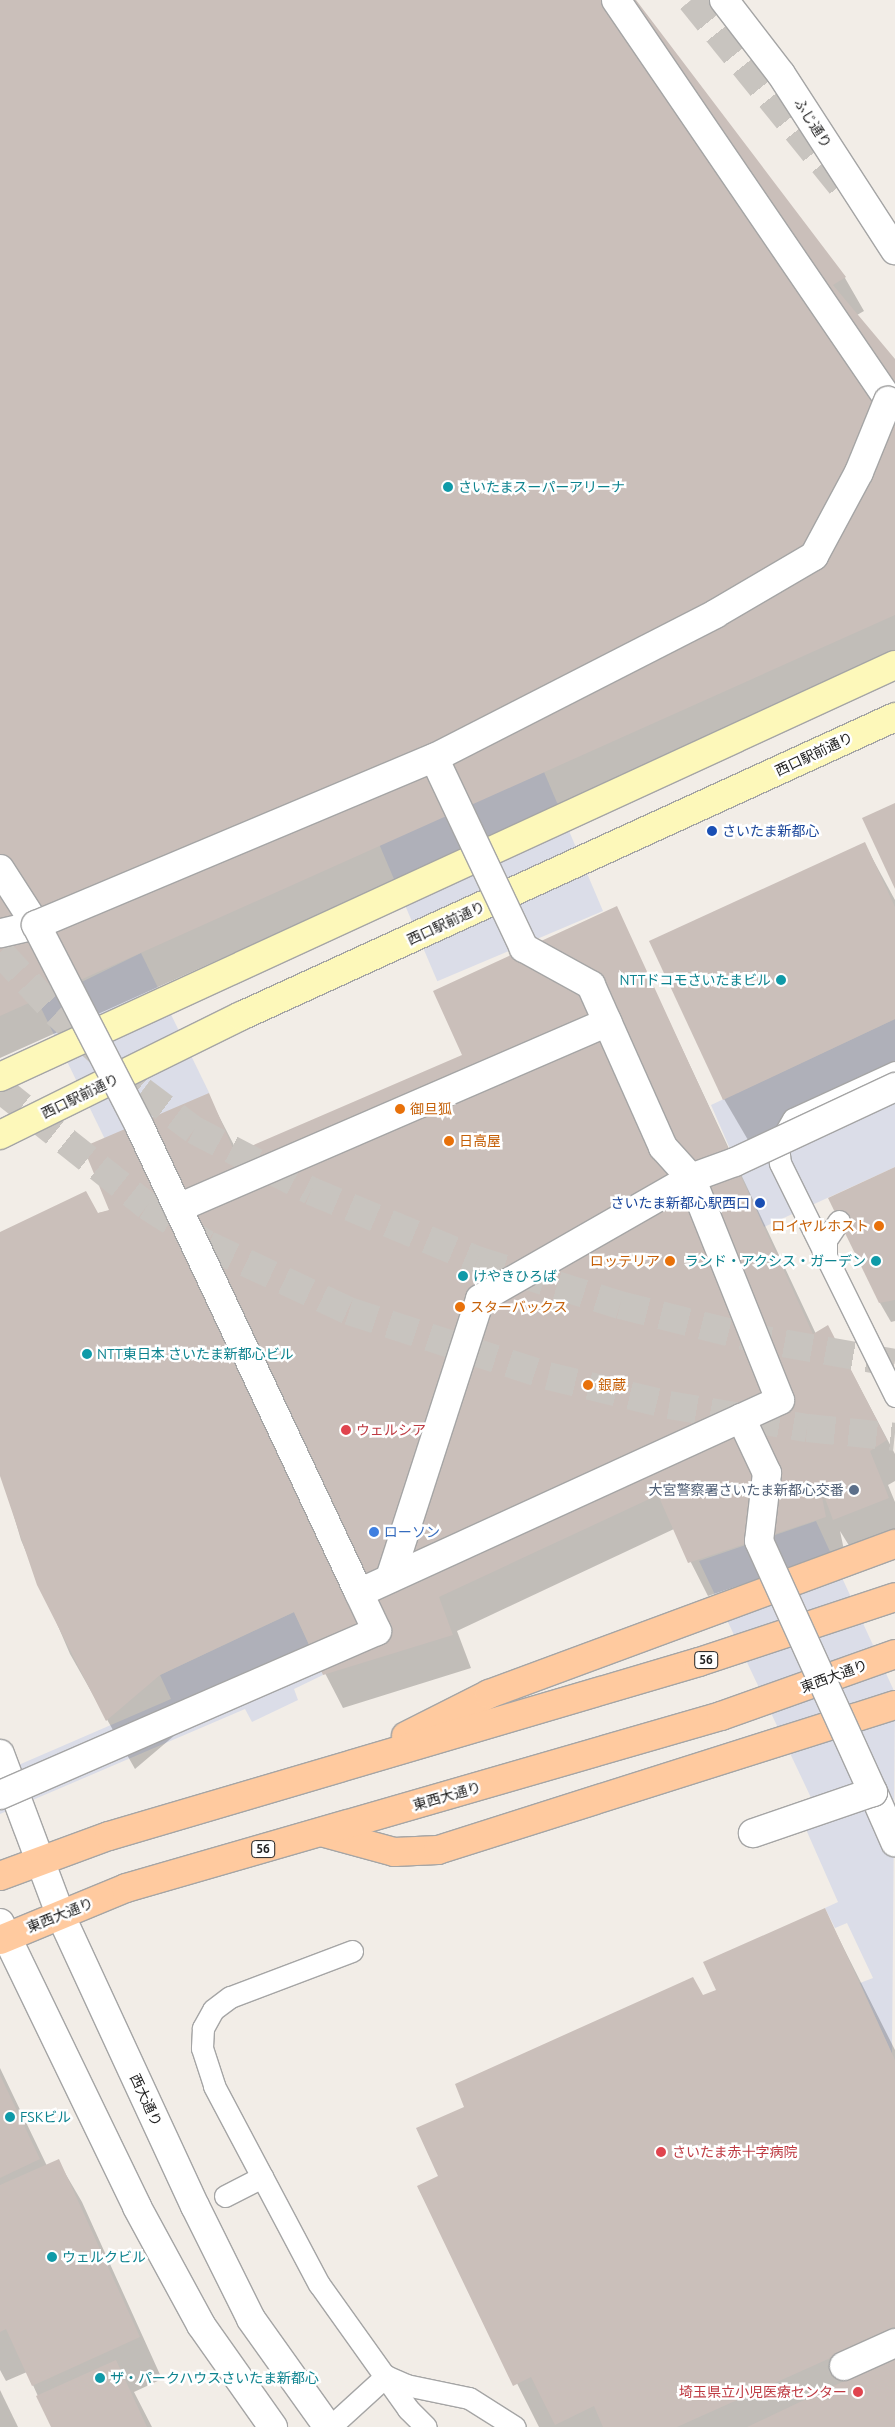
<!DOCTYPE html>
<meta charset="utf-8">
<style>
body{margin:0}
#map{position:relative;width:895px;height:2427px;overflow:hidden;background:#f2ede7;font-family:Ubuntu,"Noto Sans JP",sans-serif}
div>[style]{position:absolute}
[style*='--x']{left:calc(var(--x)*1px);top:calc(var(--y)*1px);width:calc(var(--w)*1px);rotate:calc(var(--a)*1deg)}
.plaza>*{inset:0;background:#dbdde8;transform-origin:0 0}
.shadow>*{inset:0;background:#0003}
.building>*{inset:0;background:#cabfba}
.motorway-tunnel>*{height:28px;margin-top:-14px;transform-origin:0;background:repeating-linear-gradient(90deg,#c8c4bf 0 28px,transparent 0 42px)}
.roads{filter:drop-shadow(1px 0 #a5a5a5) drop-shadow(-1px 0 #a5a5a5) drop-shadow(0 1px #a5a5a5) drop-shadow(0 -1px #a5a5a5)}
.service>*{height:21px;margin:-10.5px;padding:0 10.5px;transform-origin:10.5px;border-radius:10.5px;background:#fff}
.pedestrian>*{height:28px;margin:-14px;padding:0 14px;transform-origin:14px;border-radius:14px;background:#fff}
.tertiary>*{height:28px;margin:-14px;padding:0 14px;transform-origin:14px;border-radius:14px;background:#fff}
.secondary>*{height:28px;margin:-14px;padding:0 14px;transform-origin:14px;border-radius:14px;background:#fdf8ba}
.primary>*{height:28px;margin:-14px;padding:0 14px;transform-origin:14px;border-radius:14px;background:#ffca9f}
.bridges{filter:drop-shadow(1px 0 #a5a5a5) drop-shadow(-1px 0 #a5a5a5) drop-shadow(0 1px #a5a5a5) drop-shadow(0 -1px #a5a5a5)}
.pedestrian-bridge>*{height:28px;margin:-14px;padding:0 14px;transform-origin:14px;border-radius:14px;background:#fff}
.dots>*{width:14px;height:14px;translate:-50% -50%;box-sizing:border-box;border:2px solid #fff;border-radius:50%}
span{translate:-50% -50%;white-space:nowrap;text-align:center;line-height:1.15;-webkit-text-stroke:5px #fff;paint-order:stroke}
.shield-label span{padding:1px 4px;background:#fff;border:1px solid;border-radius:4px;-webkit-text-stroke-width:0}
.shield-label{font-size:12px;color:#212121;font-weight:700}
.street-label{font-size:14px;color:#212121}
.culture-label{font-size:14px;color:#0d838f}
.left{translate:0 -50%;text-align:left}
.right{translate:-100% -50%;text-align:right}
.transit-label{font-size:14px;color:#164399}
.food-label{font-size:14px;color:#c56008}
.health-label{font-size:14px;color:#be3a42}
.service-label{font-size:14px;color:#4e5e75}
.shop-label{font-size:14px;color:#366cbe}
</style>
<div id="map">
<div class="plaza">
<i style="left:544px;top:772px;width:151px;height:180px;rotate:67deg"></i>
<i style="left:141px;top:953px;width:156px;height:114px;rotate:64deg"></i>
<i style="clip-path:polygon(895px 1019px,895px 1167px,764px 1227px,711px 1105px)"></i>
<i style="clip-path:polygon(816px 1521px,895px 1693px,892px 2054px,860px 1983px,873px 1978px,847px 1923px,835px 1928px,825px 1908px,838px 1902px,797px 1809px,814px 1804px,699px 1561px)"></i>
<i style="clip-path:polygon(294px 1612px,323px 1675px,294px 1689px,298px 1700px,252px 1722px,245px 1709px,0 1814px,0 1773px,171px 1699px,160px 1675px)"></i>
</div>
<div class="shadow">
<i style="clip-path:polygon(0 0,635px 0,845px 278px,864px 311px,857px 315px,895px 361px,895px 656px,0 1058px)"></i>
<i style="clip-path:polygon(864px 843px,895px 900px,895px 1072px,748px 1140px,724px 1099px)"></i>
<i style="clip-path:polygon(616px 908px,816px 1334px,828px 1327px,895px 1454px,895px 1481px,888px 1485px,895px 1502px,895px 1536px,853px 1552px,840px 1531px,844px 1550px,708px 1596px,674px 1529px,457px 1631px,471px 1668px,343px 1708px,311px 1646px,188px 1724px,135px 1769px,70px 1654px,21px 1540px,0 1468px,0 1234px,108px 1211px,208px 1095px,238px 1153px,464px 1056px)"></i>
<i style="clip-path:polygon(895px 1168px,895px 1321px,891px 1322px,880px 1303px)"></i>
<i style="clip-path:polygon(824px 1909px,895px 2050px,895px 2427px,539px 2427px,418px 2187px,439px 2177px,466px 2107px,718px 1991px)"></i>
<i style="clip-path:polygon(0 2068px,47px 2166px,58px 2161px,82px 2202px,162px 2379px,134px 2392px,152px 2427px,52px 2427px,27px 2372px,6px 2381px,0 2370px)"></i>
<i style="clip-path:polygon(0 2390px,18px 2427px,0 2427px)"></i>
</div>
<div class="building">
<i style="clip-path:polygon(0 0,636px 0,846px 277px,833px 285px,895px 359px,895px 615px,0 1016px)"></i>
<i style="clip-path:polygon(895px 803px,895px 889px,862px 818px)"></i>
<i style="clip-path:polygon(865px 842px,895px 907px,895px 1019px,723px 1100px,649px 941px)"></i>
<i style="clip-path:polygon(617px 906px,813px 1334px,828px 1325px,887px 1440px,870px 1451px,889px 1498px,833px 1520px,819px 1482px,826px 1517px,688px 1563px,658px 1495px,439px 1597px,453px 1635px,323px 1675px,294px 1612px,160px 1675px,106px 1721px,37px 1585px,0 1476px,0 1232px,86px 1191px,98px 1213px,109px 1210px,83px 1147px,209px 1093px,235px 1153px,462px 1055px,433px 991px)"></i>
<i style="clip-path:polygon(895px 1167px,895px 1300px,879px 1303px,828px 1198px)"></i>
<i style="clip-path:polygon(825px 1908px,895px 2060px,895px 2329px,677px 2427px,603px 2427px,594px 2406px,555px 2425px,531px 2377px,513px 2386px,417px 2186px,438px 2176px,416px 2128px,464px 2107px,455px 2084px,693px 1977px,703px 1995px,716px 1990px,703px 1962px)"></i>
<i style="clip-path:polygon(0 2075px,40px 2159px,0 2178px)"></i>
<i style="clip-path:polygon(59px 2159px,140px 2337px,32px 2386px,6px 2329px,0 2332px,0 2185px)"></i>
<i style="clip-path:polygon(895px 2357px,895px 2427px,747px 2427px)"></i>
<i style="clip-path:polygon(116px 2360px,147px 2427px,51px 2427px,36px 2396px)"></i>
</div>
<div class="motorway-tunnel">
<i style="--x:691;--y:0;--w:242;--a:51"></i>
<i style="--x:0;--y:952;--w:83;--a:47.4"></i>
<i style="--x:56;--y:1013;--w:116;--a:42.2"></i>
<i style="--x:142;--y:1091;--w:65;--a:36.9"></i>
<i style="--x:194;--y:1130;--w:132;--a:27.5"></i>
<i style="--x:311;--y:1191;--w:180;--a:22.6"></i>
<i style="--x:477;--y:1260;--w:150;--a:17.5"></i>
<i style="--x:620;--y:1305;--w:127;--a:14.1"></i>
<i style="--x:743;--y:1336;--w:154;--a:10.1"></i>
<i style="--x:0;--y:1089;--w:188;--a:38.5"></i>
<i style="--x:147;--y:1206;--w:72;--a:32.6"></i>
<i style="--x:208;--y:1245;--w:156;--a:25.1"></i>
<i style="--x:349;--y:1311;--w:209;--a:18.1"></i>
<i style="--x:548;--y:1376;--w:124;--a:13.5"></i>
<i style="--x:669;--y:1405;--w:140;--a:9.5"></i>
<i style="--x:807;--y:1428;--w:88;--a:5.8"></i>
</div>
<div class="roads">
<div class="service">
<i style="--x:895;--y:1072;--w:112;--a:155.3"></i>
<i style="--x:793;--y:1119;--w:30;--a:120"></i>
<i style="--x:778;--y:1145;--w:18;--a:84"></i>
<i style="--x:780;--y:1163;--w:260;--a:63.7"></i>
<i style="--x:826;--y:1258;--w:18;--a:-90"></i>
<i style="--x:826;--y:1240;--w:23;--a:-56"></i>
<i style="--x:352;--y:1951;--w:130;--a:159.3"></i>
<i style="--x:230;--y:1997;--w:21;--a:143"></i>
<i style="--x:213;--y:2010;--w:21;--a:119"></i>
<i style="--x:203;--y:2028;--w:20;--a:93"></i>
<i style="--x:202;--y:2048;--w:40;--a:72"></i>
<i style="--x:214;--y:2086;--w:224;--a:62.1"></i>
<i style="--x:319;--y:2284;--w:153;--a:54.5"></i>
<i style="--x:408;--y:2409;--w:25;--a:45"></i>
<i style="--x:225;--y:2196;--w:42;--a:-27.2"></i>
<i style="--x:386;--y:2376;--w:22;--a:24"></i>
<i style="--x:406;--y:2385;--w:64;--a:11.7"></i>
<i style="--x:469;--y:2398;--w:54;--a:32.2"></i>
<i style="--x:330;--y:2427;--w:76;--a:-42.3"></i>
</div>
<div class="pedestrian">
<i style="--x:616;--y:0;--w:495;--a:55.7"></i>
<i style="--x:0;--y:869;--w:67;--a:57.3"></i>
<i style="--x:36;--y:925;--w:37;--a:167"></i>
<i style="--x:873;--y:1792;--w:55;--a:66.3"></i>
<i style="--x:844;--y:2366;--w:56;--a:-24.3"></i>
</div>
<div class="tertiary">
<i style="--x:724;--y:0;--w:93;--a:52.4"></i>
<i style="--x:781;--y:74;--w:210;--a:57.1"></i>
<i style="--x:0;--y:1754;--w:171;--a:69.4"></i>
<i style="--x:60;--y:1914;--w:322;--a:65.2"></i>
<i style="--x:195;--y:2206;--w:126;--a:63.6"></i>
<i style="--x:251;--y:2319;--w:133;--a:54.5"></i>
<i style="--x:0;--y:1923;--w:315;--a:64.2"></i>
<i style="--x:137;--y:2207;--w:134;--a:61.5"></i>
<i style="--x:201;--y:2325;--w:125;--a:54.8"></i>
</div>
<div class="secondary">
<i style="--x:0;--y:1077;--w:985;--a:-24.72"></i>
<i style="--x:0;--y:1135;--w:269;--a:-26.3"></i>
<i style="--x:241;--y:1016;--w:719;--a:-24.57"></i>
</div>
<div class="primary">
<i style="--x:406;--y:1736;--w:93;--a:-26.8"></i>
<i style="--x:489;--y:1694;--w:433;--a:-20.3"></i>
<i style="--x:321;--y:1832;--w:76;--a:15.3"></i>
<i style="--x:394;--y:1852;--w:44;--a:-2.6"></i>
<i style="--x:438;--y:1850;--w:479;--a:-17.6"></i>
<i style="--x:0;--y:1876;--w:116;--a:-20.2"></i>
<i style="--x:109;--y:1836;--w:615;--a:-16.43"></i>
<i style="--x:699;--y:1662;--w:206;--a:-18.3"></i>
<i style="--x:0;--y:1940;--w:136;--a:-22.4"></i>
<i style="--x:126;--y:1888;--w:619;--a:-16.12"></i>
<i style="--x:721;--y:1716;--w:185;--a:-19.6"></i>
</div>
</div>
<div class="bridges">
<div class="pedestrian-bridge">
<i style="--x:178;--y:1208;--w:468;--a:-23.4"></i>
<i style="--x:741;--y:1418;--w:61;--a:64.7"></i>
<i style="--x:767;--y:1473;--w:68;--a:96.7"></i>
<i style="--x:759;--y:1541;--w:276;--a:65.6"></i>
<i style="--x:873;--y:1792;--w:127;--a:161.1"></i>
<i style="--x:390;--y:1578;--w:293;--a:-72.1"></i>
<i style="--x:480;--y:1299;--w:243;--a:-29.8"></i>
<i style="--x:691;--y:1178;--w:42;--a:-132.1"></i>
<i style="--x:663;--y:1147;--w:177;--a:-114"></i>
<i style="--x:591;--y:985;--w:77;--a:-151.1"></i>
<i style="--x:524;--y:948;--w:210;--a:-115.3"></i>
<i style="--x:359;--y:1593;--w:517;--a:-115.18"></i>
<i style="--x:139;--y:1125;--w:225;--a:-117.2"></i>
<i style="--x:36;--y:925;--w:432;--a:-22.8"></i>
<i style="--x:434;--y:758;--w:316;--a:-27.1"></i>
<i style="--x:715;--y:614;--w:115;--a:-30.4"></i>
<i style="--x:814;--y:556;--w:95;--a:-61.8"></i>
<i style="--x:859;--y:472;--w:77;--a:-67.8"></i>
<i style="--x:0;--y:1795;--w:411;--a:-23.5"></i>
<i style="--x:377;--y:1631;--w:42;--a:-115.3"></i>
<i style="--x:359;--y:1593;--w:463;--a:-24.6"></i>
<i style="--x:780;--y:1400;--w:239;--a:-111.8"></i>
<i style="--x:691;--y:1178;--w:47;--a:-20"></i>
<i style="--x:735;--y:1162;--w:177;--a:-25.1"></i>
</div>
</div>
<div class="dots">
<i style="left:448px;top:487px;background:#0f9aa8"></i>
<i style="left:712px;top:831px;background:#1a4fb4"></i>
<i style="left:781px;top:980px;background:#0f9aa8"></i>
<i style="left:400px;top:1109px;background:#e8710a"></i>
<i style="left:449px;top:1141px;background:#e8710a"></i>
<i style="left:760px;top:1203px;background:#1a4fb4"></i>
<i style="left:879px;top:1226px;background:#e8710a"></i>
<i style="left:670px;top:1261px;background:#e8710a"></i>
<i style="left:876px;top:1261px;background:#0f9aa8"></i>
<i style="left:463px;top:1276px;background:#0f9aa8"></i>
<i style="left:460px;top:1307px;background:#e8710a"></i>
<i style="left:87px;top:1354px;background:#0f9aa8"></i>
<i style="left:588px;top:1385px;background:#e8710a"></i>
<i style="left:346px;top:1430px;background:#e0444e"></i>
<i style="left:854px;top:1490px;background:#5c6f8a"></i>
<i style="left:374px;top:1532px;background:#3f7fe0"></i>
<i style="left:10px;top:2117px;background:#0f9aa8"></i>
<i style="left:661px;top:2152px;background:#e0444e"></i>
<i style="left:52px;top:2257px;background:#0f9aa8"></i>
<i style="left:100px;top:2378px;background:#0f9aa8"></i>
<i style="left:858px;top:2392px;background:#e0444e"></i>
</div>
<div class="shield-label">
<span style="left:706px;top:1660px">56</span>
<span style="left:263px;top:1849px">56</span>
</div>
<div class="street-label">
<span style="left:813px;top:123px;rotate:57deg">ふじ通り</span>
<span style="left:814px;top:754px;rotate:-25deg">西口駅前通り</span>
<span style="left:446px;top:923px;rotate:-25deg">西口駅前通り</span>
<span style="left:80px;top:1096px;rotate:-26deg">西口駅前通り</span>
<span style="left:834px;top:1676px;rotate:-20deg">東西大通り</span>
<span style="left:447px;top:1796px;rotate:-16deg">東西大通り</span>
<span style="left:60px;top:1915px;rotate:-22deg">東西大通り</span>
<span style="left:146px;top:2100px;rotate:65deg">西大通り</span>
</div>
<div class="culture-label">
<span class="left" style="left:458px;top:487px">さいたまスーパーアリーナ</span>
<span class="right" style="left:771px;top:980px">NTTドコモさいたまビル</span>
<span class="right" style="left:866px;top:1261px">ランド・アクシス・ガーデン</span>
<span class="left" style="left:473px;top:1276px">けやきひろば</span>
<span class="left" style="left:97px;top:1354px">NTT東日本 さいたま新都心ビル</span>
<span class="left" style="left:20px;top:2117px">FSKビル</span>
<span class="left" style="left:62px;top:2257px">ウェルクビル</span>
<span class="left" style="left:110px;top:2378px">ザ・パークハウスさいたま新都心</span>
</div>
<div class="transit-label">
<span class="left" style="left:722px;top:831px">さいたま新都心</span>
<span class="right" style="left:750px;top:1203px">さいたま新都心駅西口</span>
</div>
<div class="food-label">
<span class="left" style="left:410px;top:1109px">御旦狐</span>
<span class="left" style="left:459px;top:1141px">日高屋</span>
<span class="right" style="left:869px;top:1226px">ロイヤルホスト</span>
<span class="right" style="left:660px;top:1261px">ロッテリア</span>
<span class="left" style="left:470px;top:1307px">スターバックス</span>
<span class="left" style="left:598px;top:1385px">銀蔵</span>
</div>
<div class="health-label">
<span class="left" style="left:356px;top:1430px">ウェルシア</span>
<span class="left" style="left:672px;top:2152px">さいたま赤十字病院</span>
<span class="right" style="left:847px;top:2392px">埼玉県立小児医療センター</span>
</div>
<div class="service-label">
<span class="right" style="left:844px;top:1490px">大宮警察署さいたま新都心交番</span>
</div>
<div class="shop-label">
<span class="left" style="left:384px;top:1532px">ローソン</span>
</div>
</div>
